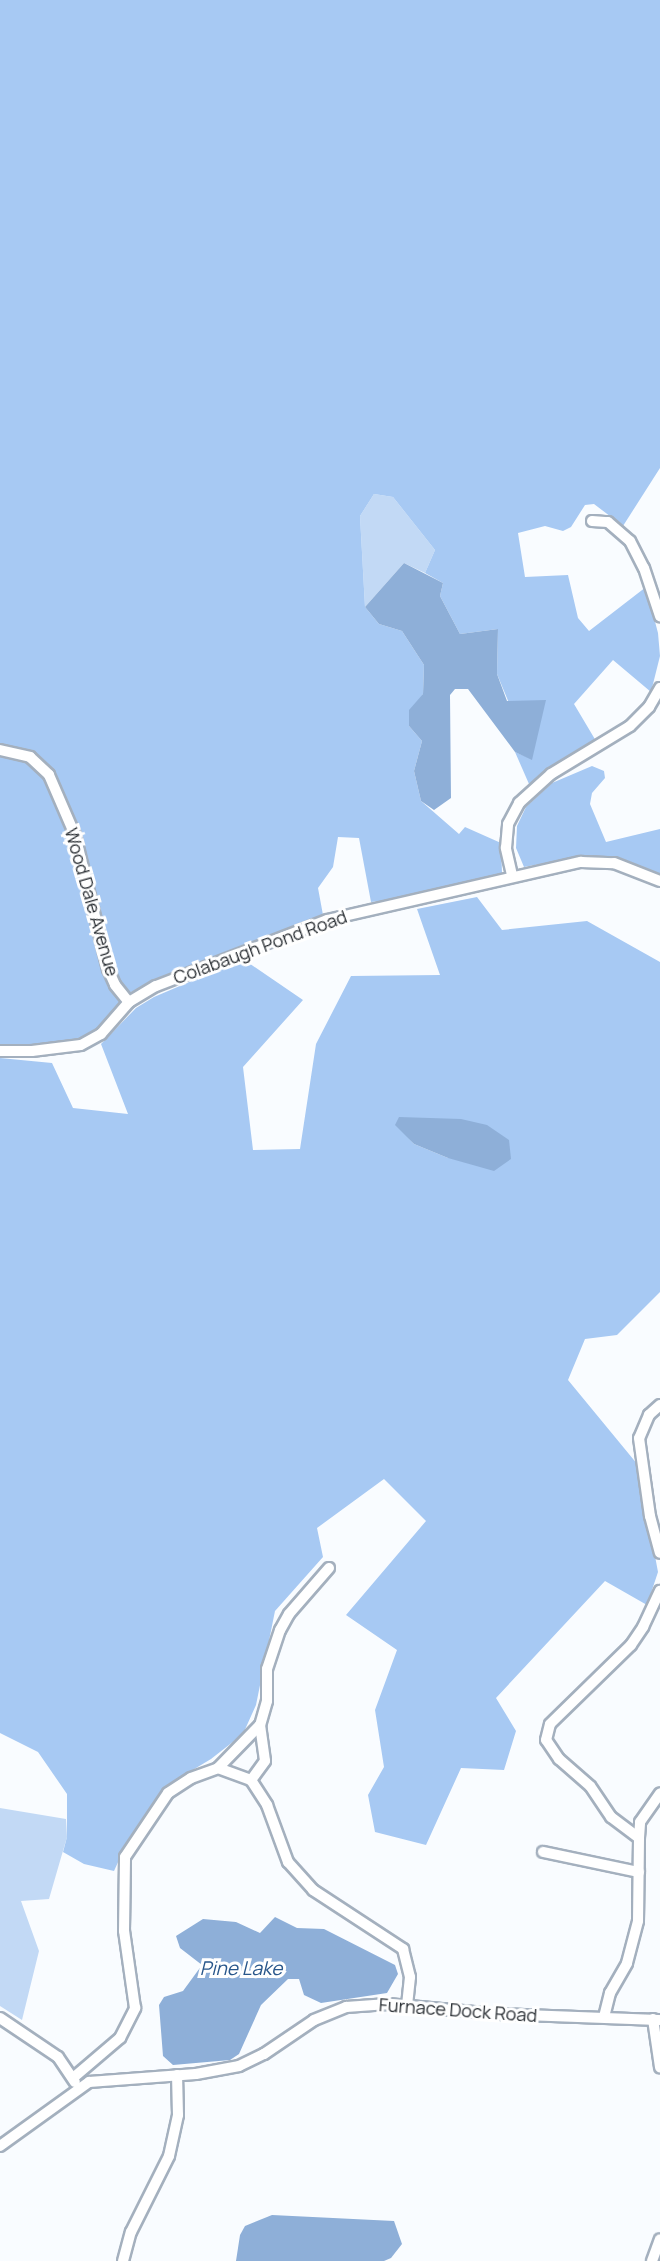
<!DOCTYPE html>
<style>
body{margin:0}
#map{position:relative;width:660px;height:2261px;overflow:hidden;background:#f9fcff;font-family:Manrope,sans-serif}
div>[style]{position:absolute}
[style*='--x']{left:calc(var(--x)*1px);top:calc(var(--y)*1px);width:calc(var(--w)*1px);rotate:calc(var(--a)*1deg)}
.green>*{inset:0;background:#c2d9f5}
.forest>*{inset:0;background:#a7c9f3}
.water>*{inset:0;background:#8eafd8}
.roads{filter:drop-shadow(2px 0 #a4b0be) drop-shadow(-2px 0 #a4b0be) drop-shadow(0 2px #a4b0be) drop-shadow(0 -2px #a4b0be)}
.minor>*{height:10px;margin:-5px;padding:0 5px;transform-origin:5px;border-radius:5px;background:#fff}
span{translate:-50% -50%;white-space:nowrap;text-align:center;line-height:1.15;-webkit-text-stroke:6px #fff;paint-order:stroke}
.street-label{font-size:18px;color:#272c31}
.water-label{font-size:19px;color:#28568a;font-style:italic}
</style>
<div id="map">
<div class="green">
<i style="clip-path:polygon(374px 494px,393px 497px,435px 550px,425px 573px,404px 563px,365px 607px,360px 516px)"></i>
<i style="clip-path:polygon(0 1808px,66px 1819px,67px 1837px,49px 1899px,21px 1901px,39px 1951px,22px 2020px,0 2006px)"></i>
</div>
<div class="forest">
<i style="clip-path:polygon(0 0,660px 0,660px 468px,623px 526px,594px 504px,585px 505px,571px 527px,563px 531px,545px 526px,518px 533px,525px 577px,568px 575px,578px 618px,589px 631px,646px 587px,658px 633px,660px 656px,651px 692px,613px 660px,574px 704px,596px 741px,529px 784px,515px 752px,532px 759px,497px 674px,498px 629px,460px 634px,440px 596px,443px 583px,425px 573px,435px 550px,393px 497px,374px 494px,360px 516px,365px 607px,379px 624px,402px 631px,424px 665px,423px 694px,409px 726px,422px 741px,414px 771px,421px 801px,459px 834px,465px 827px,501px 843px,502px 873px,406px 898px,371px 902px,359px 838px,338px 837px,333px 867px,318px 888px,323px 915px,131px 992px,98px 1032px,87px 1038px,21px 1048px,0 1047px)"></i>
<i style="clip-path:polygon(592px 766px,604px 771px,605px 778px,592px 793px,590px 804px,606px 842px,660px 829px,660px 876px,633px 863px,588px 855px,524px 867px,516px 848px,517px 826px,526px 807px,552px 783px)"></i>
<i style="clip-path:polygon(evenodd,477px 897px,502px 930px,587px 921px,660px 962px,660px 1292px,617px 1335px,585px 1339px,568px 1380px,638px 1465px,658px 1572px,647px 1605px,605px 1581px,496px 1698px,516px 1731px,504px 1770px,461px 1768px,426px 1845px,375px 1832px,368px 1795px,384px 1767px,375px 1710px,397px 1650px,346px 1615px,426px 1521px,384px 1479px,317px 1528px,323px 1557px,275px 1611px,256px 1705px,243px 1734px,211px 1759px,171px 1783px,129px 1838px,114px 1871px,84px 1864px,63px 1852px,67px 1837px,67px 1794px,38px 1752px,0 1733px,0 1058px,52px 1063px,73px 1108px,128px 1114px,101px 1044px,136px 1008px,154px 997px,243px 959px,303px 1000px,243px 1067px,253px 1150px,300px 1149px,316px 1044px,351px 976px,440px 975px,417px 909px,477px 897px,441px 1119px,461px 1119px,448px 1158px,414px 1144px,396px 1124px,441px 1119px)"></i>
</div>
<div class="water">
<i style="clip-path:polygon(404px 563px,443px 583px,440px 596px,460px 634px,498px 629px,497px 674px,507px 701px,546px 700px,532px 760px,515px 752px,468px 689px,455px 689px,450px 695px,451px 798px,434px 810px,421px 801px,414px 771px,422px 741px,409px 726px,409px 710px,423px 694px,424px 665px,402px 631px,379px 624px,365px 607px)"></i>
<i style="clip-path:polygon(399px 1117px,461px 1119px,487px 1125px,509px 1140px,511px 1159px,494px 1171px,448px 1158px,414px 1144px,395px 1125px)"></i>
<i style="clip-path:polygon(275px 1917px,297px 1928px,324px 1929px,395px 1965px,398px 1974px,387px 1993px,321px 2003px,304px 1995px,299px 1979px,288px 1979px,261px 2005px,239px 2054px,230px 2060px,173px 2065px,163px 2056px,159px 2005px,164px 1997px,183px 1991px,202px 1965px,180px 1948px,176px 1936px,203px 1919px,236px 1922px,260px 1933px)"></i>
<i style="clip-path:polygon(272px 2215px,394px 2221px,402px 2244px,391px 2258px,384px 2261px,236px 2261px,240px 2235px,245px 2226px)"></i>
</div>
<div class="roads">
<div class="minor">
<i style="--x:592;--y:521;--w:16;--a:4"></i>
<i style="--x:608;--y:522;--w:29;--a:41"></i>
<i style="--x:630;--y:541;--w:30;--a:63"></i>
<i style="--x:644;--y:568;--w:51;--a:71.6"></i>
<i style="--x:0;--y:750;--w:31;--a:13"></i>
<i style="--x:30;--y:757;--w:26;--a:43"></i>
<i style="--x:49;--y:775;--w:65;--a:66.6"></i>
<i style="--x:75;--y:835;--w:138;--a:76.2"></i>
<i style="--x:108;--y:969;--w:17;--a:66"></i>
<i style="--x:115;--y:985;--w:22;--a:51"></i>
<i style="--x:512;--y:875;--w:28;--a:-103"></i>
<i style="--x:506;--y:848;--w:24;--a:-85"></i>
<i style="--x:508;--y:824;--w:24;--a:-62"></i>
<i style="--x:519;--y:803;--w:43;--a:-42.2"></i>
<i style="--x:551;--y:774;--w:92;--a:-31.3"></i>
<i style="--x:630;--y:726;--w:27;--a:-45"></i>
<i style="--x:649;--y:707;--w:22;--a:-60"></i>
<i style="--x:0;--y:1051;--w:32;--a:0"></i>
<i style="--x:32;--y:1051;--w:49;--a:-7"></i>
<i style="--x:81;--y:1045;--w:23;--a:-29"></i>
<i style="--x:101;--y:1034;--w:43;--a:-48.8"></i>
<i style="--x:129;--y:1002;--w:31;--a:-31"></i>
<i style="--x:156;--y:986;--w:183;--a:-21.1"></i>
<i style="--x:327;--y:920;--w:261;--a:-12.9"></i>
<i style="--x:581;--y:862;--w:33;--a:2"></i>
<i style="--x:614;--y:863;--w:49;--a:21.4"></i>
<i style="--x:660;--y:1405;--w:15;--a:138"></i>
<i style="--x:649;--y:1415;--w:25;--a:113"></i>
<i style="--x:639;--y:1438;--w:79;--a:82"></i>
<i style="--x:650;--y:1516;--w:38;--a:75"></i>
<i style="--x:329;--y:1568;--w:61;--a:131"></i>
<i style="--x:289;--y:1614;--w:18;--a:119"></i>
<i style="--x:280;--y:1630;--w:41;--a:108.4"></i>
<i style="--x:267;--y:1669;--w:32;--a:90"></i>
<i style="--x:267;--y:1701;--w:25;--a:106"></i>
<i style="--x:260;--y:1725;--w:36;--a:82"></i>
<i style="--x:265;--y:1761;--w:24;--a:126"></i>
<i style="--x:251;--y:1780;--w:30;--a:57"></i>
<i style="--x:267;--y:1805;--w:61;--a:69.8"></i>
<i style="--x:288;--y:1862;--w:38;--a:48"></i>
<i style="--x:313;--y:1890;--w:108;--a:33.2"></i>
<i style="--x:403;--y:1949;--w:29;--a:76"></i>
<i style="--x:410;--y:1977;--w:29;--a:96"></i>
<i style="--x:218;--y:1768;--w:35;--a:20"></i>
<i style="--x:639;--y:1838;--w:16;--a:-86"></i>
<i style="--x:640;--y:1822;--w:35;--a:-55"></i>
<i style="--x:543;--y:1852;--w:98;--a:11.8"></i>
<i style="--x:604;--y:2017;--w:25;--a:-76"></i>
<i style="--x:610;--y:1993;--w:34;--a:-60"></i>
<i style="--x:627;--y:1963;--w:43;--a:-75.3"></i>
<i style="--x:638;--y:1921;--w:83;--a:-89.3"></i>
<i style="--x:639;--y:1838;--w:35;--a:-143"></i>
<i style="--x:611;--y:1817;--w:37;--a:-124"></i>
<i style="--x:590;--y:1786;--w:41;--a:-138.9"></i>
<i style="--x:559;--y:1759;--w:23;--a:-124"></i>
<i style="--x:546;--y:1740;--w:16;--a:-76"></i>
<i style="--x:550;--y:1724;--w:113;--a:-44.3"></i>
<i style="--x:631;--y:1645;--w:22;--a:-56"></i>
<i style="--x:643;--y:1627;--w:40;--a:-65"></i>
<i style="--x:0;--y:2018;--w:70;--a:33.9"></i>
<i style="--x:58;--y:2057;--w:30;--a:56"></i>
<i style="--x:653;--y:2019;--w:49;--a:81.7"></i>
<i style="--x:73;--y:2078;--w:62;--a:-40.4"></i>
<i style="--x:120;--y:2038;--w:34;--a:-63"></i>
<i style="--x:135;--y:2008;--w:78;--a:-98.1"></i>
<i style="--x:124;--y:1931;--w:74;--a:-89.2"></i>
<i style="--x:125;--y:1857;--w:77;--a:-56.1"></i>
<i style="--x:168;--y:1793;--w:27;--a:-33"></i>
<i style="--x:191;--y:1778;--w:29;--a:-20"></i>
<i style="--x:218;--y:1768;--w:60;--a:-45.7"></i>
<i style="--x:0;--y:2146;--w:110;--a:-35.7"></i>
<i style="--x:89;--y:2082;--w:107;--a:-4.3"></i>
<i style="--x:196;--y:2074;--w:44;--a:-10.5"></i>
<i style="--x:239;--y:2066;--w:28;--a:-26"></i>
<i style="--x:264;--y:2054;--w:60;--a:-34.2"></i>
<i style="--x:314;--y:2020;--w:35;--a:-22"></i>
<i style="--x:346;--y:2007;--w:42;--a:-4.1"></i>
<i style="--x:388;--y:2004;--w:108;--a:5.3"></i>
<i style="--x:496;--y:2014;--w:164;--a:2.1"></i>
<i style="--x:123;--y:2261;--w:30;--a:-75"></i>
<i style="--x:131;--y:2232;--w:85;--a:-63.4"></i>
<i style="--x:169;--y:2156;--w:42;--a:-77.6"></i>
<i style="--x:178;--y:2115;--w:40;--a:-91.4"></i>
<i style="--x:652;--y:2261;--w:23;--a:-70"></i>
</div>
</div>
<div class="street-label">
<span style="left:92px;top:902px;rotate:74deg">Wood Dale Avenue</span>
<span style="left:260px;top:947px;rotate:-20deg">Colabaugh Pond Road</span>
<span style="left:458px;top:2010px;rotate:4deg">Furnace Dock Road</span>
</div>
<div class="water-label">
<span style="left:241px;top:1969px">Pine Lake</span>
</div>
</div>
